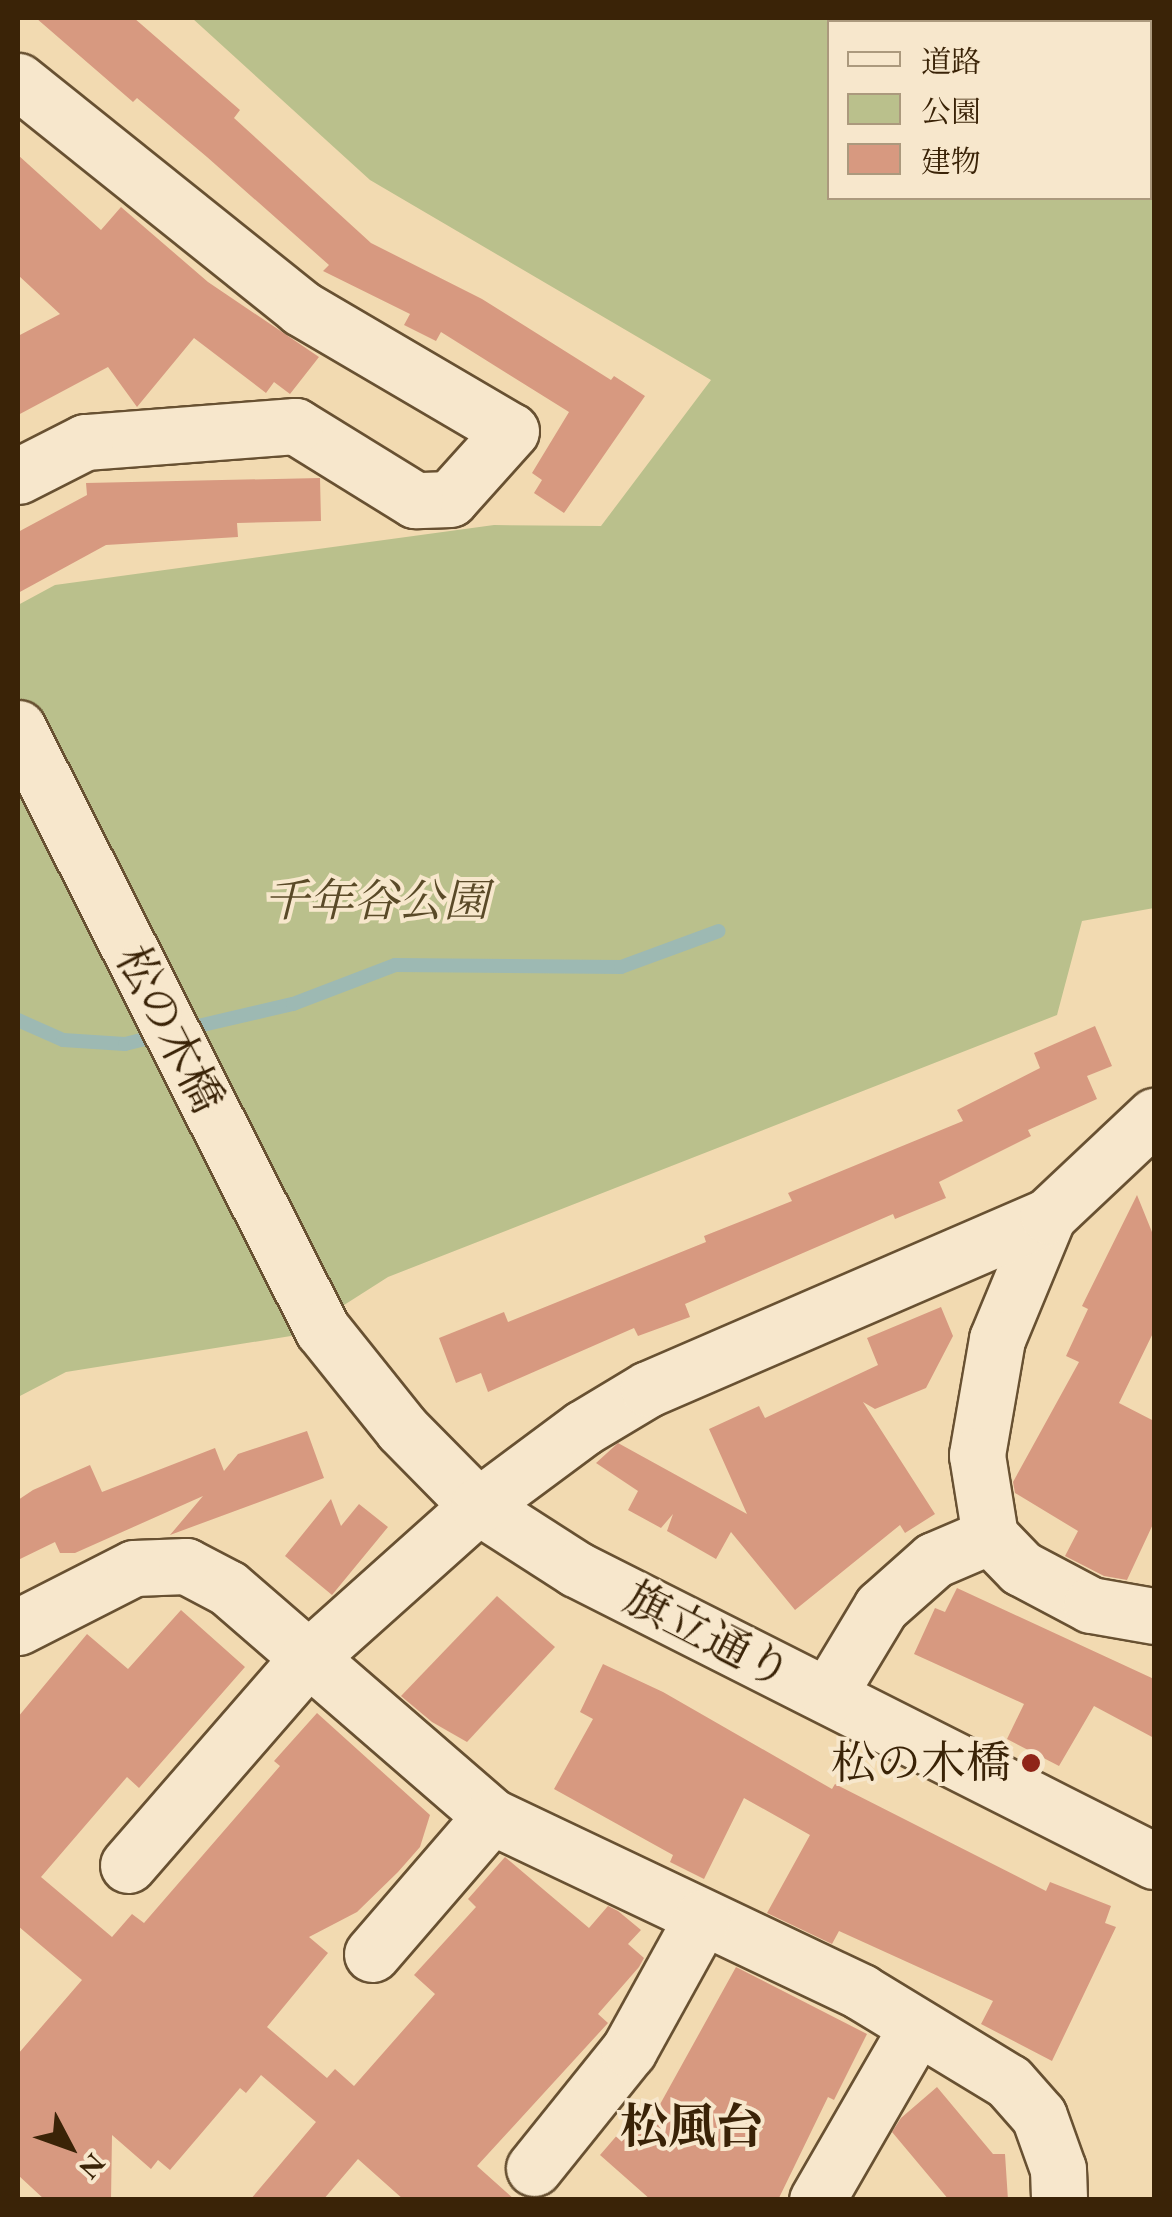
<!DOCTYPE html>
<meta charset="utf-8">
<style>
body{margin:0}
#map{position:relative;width:1172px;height:2217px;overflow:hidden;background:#f2dab1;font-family:"EB Garamond","Noto Serif JP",serif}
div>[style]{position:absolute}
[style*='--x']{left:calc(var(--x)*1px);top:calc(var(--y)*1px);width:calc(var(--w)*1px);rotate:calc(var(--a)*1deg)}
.green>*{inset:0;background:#bac08c}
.stream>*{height:14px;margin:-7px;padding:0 7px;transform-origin:7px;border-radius:7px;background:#9db9b3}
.building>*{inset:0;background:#d79980}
.roads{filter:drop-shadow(2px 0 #685132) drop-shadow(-2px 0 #685132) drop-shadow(0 2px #685132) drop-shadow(0 -2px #685132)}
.minor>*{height:55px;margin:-27.5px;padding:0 27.5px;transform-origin:27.5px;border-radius:27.5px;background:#f7e7cc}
.dots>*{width:28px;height:28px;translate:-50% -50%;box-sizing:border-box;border:5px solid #f7e7cc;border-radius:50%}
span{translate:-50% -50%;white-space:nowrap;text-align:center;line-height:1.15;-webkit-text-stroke:8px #f7e7cc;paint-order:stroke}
.park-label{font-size:45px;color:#5a4a28;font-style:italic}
.street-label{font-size:45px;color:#3a2307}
.poi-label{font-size:45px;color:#3a2307}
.right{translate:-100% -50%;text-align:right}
.neighbourhood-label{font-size:48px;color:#3a2307;font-weight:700}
.frame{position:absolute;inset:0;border:20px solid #3a2307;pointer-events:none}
.legend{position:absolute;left:827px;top:20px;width:325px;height:180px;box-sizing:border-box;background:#f7e7cc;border:2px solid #ab997d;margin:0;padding:12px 18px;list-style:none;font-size:30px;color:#3a2307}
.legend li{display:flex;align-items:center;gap:20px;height:50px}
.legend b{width:50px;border:2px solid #ab997d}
.north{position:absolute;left:20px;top:2097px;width:100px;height:100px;-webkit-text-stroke:8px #f7e7cc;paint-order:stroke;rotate:131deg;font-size:28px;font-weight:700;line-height:40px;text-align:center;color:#3a2307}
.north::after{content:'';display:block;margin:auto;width:35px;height:45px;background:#3a2307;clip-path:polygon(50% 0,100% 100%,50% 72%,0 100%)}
</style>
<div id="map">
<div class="green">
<i style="clip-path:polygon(evenodd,192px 18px,1154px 18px,1154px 908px,1082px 921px,1057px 1015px,388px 1277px,297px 1335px,66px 1372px,18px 1397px,18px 605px,55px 585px,494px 525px,601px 526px,711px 380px,370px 180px,192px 18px,830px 22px,1150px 22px,1150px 198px,830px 198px,830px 22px)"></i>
</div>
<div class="stream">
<i style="--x:18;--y:1020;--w:49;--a:24"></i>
<i style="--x:63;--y:1040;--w:62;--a:3.7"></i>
<i style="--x:125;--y:1044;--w:37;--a:-14"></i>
<i style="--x:181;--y:1030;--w:115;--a:-13.1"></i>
<i style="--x:293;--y:1004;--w:109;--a:-20.9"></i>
<i style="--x:395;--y:965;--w:226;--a:0.5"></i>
<i style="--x:621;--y:967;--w:104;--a:-20.2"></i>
</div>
<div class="building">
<i style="clip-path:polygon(36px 18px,134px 18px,240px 110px,234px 118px,371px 243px,482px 299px,611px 380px,614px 376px,645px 396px,564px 513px,534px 493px,542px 480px,532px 473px,569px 412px,441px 332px,436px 341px,404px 325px,410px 314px,323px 271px,329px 265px,207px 157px,137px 98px,133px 102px)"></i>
<i style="clip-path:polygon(18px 155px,101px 230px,121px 207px,208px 282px,319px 357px,290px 394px,274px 382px,266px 393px,194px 338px,137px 407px,108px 367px,18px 415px,18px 336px,60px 314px,18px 275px)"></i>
<i style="clip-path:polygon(320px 478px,321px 521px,237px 523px,238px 537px,106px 545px,18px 593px,18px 532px,87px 495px,86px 483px)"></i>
<i style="clip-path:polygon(1095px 1026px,1112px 1066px,1087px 1076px,1097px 1099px,1028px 1130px,1031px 1136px,939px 1182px,946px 1198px,895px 1219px,893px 1214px,685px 1304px,690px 1317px,638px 1336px,634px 1328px,488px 1392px,481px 1373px,456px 1383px,439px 1338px,504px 1312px,508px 1322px,706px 1242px,704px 1236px,792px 1201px,788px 1193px,963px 1121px,957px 1110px,1040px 1068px,1034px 1053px)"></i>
<i style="clip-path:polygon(1137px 1195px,1154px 1237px,1154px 1331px,1119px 1403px,1154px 1421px,1154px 1522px,1127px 1580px,1104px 1576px,1065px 1556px,1078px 1531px,1015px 1493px,1013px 1482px,1079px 1362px,1066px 1356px,1088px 1309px,1082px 1306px)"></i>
<i style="clip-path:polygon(941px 1307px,953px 1336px,926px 1388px,875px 1409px,863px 1402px,935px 1514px,905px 1533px,900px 1525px,795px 1610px,731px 1532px,716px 1559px,667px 1531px,673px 1514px,661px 1528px,628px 1510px,638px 1491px,596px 1463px,618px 1443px,747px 1514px,709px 1429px,759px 1406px,765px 1418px,878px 1365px,867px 1338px)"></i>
<i style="clip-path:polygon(307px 1431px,324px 1478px,170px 1535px,203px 1496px,75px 1553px,60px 1553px,55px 1542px,18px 1560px,18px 1500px,33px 1490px,90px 1465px,102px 1492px,215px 1448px,224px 1471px,238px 1454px)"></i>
<i style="clip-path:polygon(331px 1499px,341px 1526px,359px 1504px,388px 1527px,332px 1595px,285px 1556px)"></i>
<i style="clip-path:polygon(957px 1588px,1154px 1679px,1154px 1738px,1094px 1706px,1059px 1766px,1007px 1739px,1024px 1704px,914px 1654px,935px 1608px,945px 1612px)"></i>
<i style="clip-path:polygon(497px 1596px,555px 1647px,467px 1742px,432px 1722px,401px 1696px)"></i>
<i style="clip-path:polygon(181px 1610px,245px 1667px,139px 1788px,127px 1777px,41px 1877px,112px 1937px,132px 1914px,144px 1923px,280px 1766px,274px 1761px,317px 1713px,430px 1815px,420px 1847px,398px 1872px,357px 1912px,309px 1937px,328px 1953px,267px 2027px,327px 2078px,335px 2069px,354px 2086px,435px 1994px,414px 1975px,476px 1907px,468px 1899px,505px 1857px,589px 1928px,608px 1906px,618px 1911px,641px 1930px,628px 1944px,644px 1958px,639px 1967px,598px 2014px,608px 2023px,477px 2166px,515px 2200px,404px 2200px,358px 2159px,323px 2200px,250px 2200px,316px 2122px,261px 2075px,246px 2093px,240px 2088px,170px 2170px,158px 2160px,151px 2169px,112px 2135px,111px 2200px,45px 2200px,18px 2175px,18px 2054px,82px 1980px,18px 1926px,18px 1717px,87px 1634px,128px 1669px)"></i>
<i style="clip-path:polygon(603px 1664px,663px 1692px,832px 1789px,835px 1784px,1046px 1891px,1050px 1882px,1111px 1906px,1105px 1923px,1116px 1927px,1052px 2061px,981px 2024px,993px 2001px,839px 1931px,832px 1944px,767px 1913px,810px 1835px,744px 1798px,704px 1879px,670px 1862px,673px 1855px,554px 1789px,593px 1719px,580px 1712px)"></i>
<i style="clip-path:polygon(736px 1967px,867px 2034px,834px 2100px,828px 2097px,778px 2200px,651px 2200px,600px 2155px,632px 2118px,648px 2126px)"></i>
<i style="clip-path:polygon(937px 2087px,993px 2154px,1005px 2154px,1008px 2200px,949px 2200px,892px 2132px,901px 2118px)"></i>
</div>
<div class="roads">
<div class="minor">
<i style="--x:18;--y:81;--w:363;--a:38.7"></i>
<i style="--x:301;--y:308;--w:243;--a:30.4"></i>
<i style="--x:511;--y:431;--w:91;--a:131.9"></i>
<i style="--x:450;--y:499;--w:35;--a:178"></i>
<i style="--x:415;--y:500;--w:141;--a:-148.3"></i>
<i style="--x:295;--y:426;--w:211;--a:175.6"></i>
<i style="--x:85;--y:442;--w:75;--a:153.1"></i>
<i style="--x:18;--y:728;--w:674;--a:63.17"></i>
<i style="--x:322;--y:1329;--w:128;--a:51.3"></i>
<i style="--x:402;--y:1429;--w:108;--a:45.4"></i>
<i style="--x:478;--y:1506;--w:117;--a:32.7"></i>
<i style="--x:576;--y:1569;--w:648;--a:26.8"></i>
<i style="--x:1048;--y:1216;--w:133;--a:112.5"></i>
<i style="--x:997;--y:1339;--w:118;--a:99.8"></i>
<i style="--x:977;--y:1455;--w:82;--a:80.9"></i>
<i style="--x:990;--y:1536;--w:45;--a:45.9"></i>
<i style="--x:1021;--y:1568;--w:79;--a:27.9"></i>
<i style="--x:1091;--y:1605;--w:64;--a:9.9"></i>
<i style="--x:18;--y:1627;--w:130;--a:-27"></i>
<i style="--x:134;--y:1568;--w:52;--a:-2.2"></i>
<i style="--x:186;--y:1566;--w:47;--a:27.6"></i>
<i style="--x:228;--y:1588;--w:348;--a:40.9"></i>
<i style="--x:491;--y:1816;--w:410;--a:25.4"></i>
<i style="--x:861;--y:1992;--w:173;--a:31.3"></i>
<i style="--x:1009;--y:2082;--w:45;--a:48.6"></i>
<i style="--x:1039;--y:2116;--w:56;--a:70.3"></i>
<i style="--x:1058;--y:2169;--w:31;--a:88"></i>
<i style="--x:828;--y:1695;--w:103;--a:-58.9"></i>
<i style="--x:881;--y:1607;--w:71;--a:-41.6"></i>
<i style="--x:934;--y:1560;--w:61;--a:-23.2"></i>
<i style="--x:128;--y:1865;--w:273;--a:-49"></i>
<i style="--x:307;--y:1659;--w:229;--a:-41.8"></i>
<i style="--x:478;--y:1506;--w:131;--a:-36.6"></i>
<i style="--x:583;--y:1428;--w:76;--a:-31"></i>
<i style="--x:648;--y:1389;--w:436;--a:-23.4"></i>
<i style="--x:1048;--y:1216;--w:146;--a:-43.3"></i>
<i style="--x:372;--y:1954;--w:182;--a:-49.2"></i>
<i style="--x:534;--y:2168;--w:151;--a:-51.2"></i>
<i style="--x:629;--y:2050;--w:151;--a:-61.1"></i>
<i style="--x:817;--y:2200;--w:200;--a:-60"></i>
</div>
</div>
<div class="dots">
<i style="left:1031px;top:1763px;background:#8f2418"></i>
</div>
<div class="park-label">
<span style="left:376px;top:901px">千年谷公園</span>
</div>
<div class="street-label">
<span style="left:170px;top:1029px;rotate:63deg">松の木橋</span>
<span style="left:708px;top:1635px;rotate:27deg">旗立通り</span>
</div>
<div class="poi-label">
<span class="right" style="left:1011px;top:1763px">松の木橋</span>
</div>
<div class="neighbourhood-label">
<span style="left:692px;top:2127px">松風台</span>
</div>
<div class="frame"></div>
<ul class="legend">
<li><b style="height:12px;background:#f7e7cc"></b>道路</li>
<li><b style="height:28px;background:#bac08c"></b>公園</li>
<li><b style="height:28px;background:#d79980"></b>建物</li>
</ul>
<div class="north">N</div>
</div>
